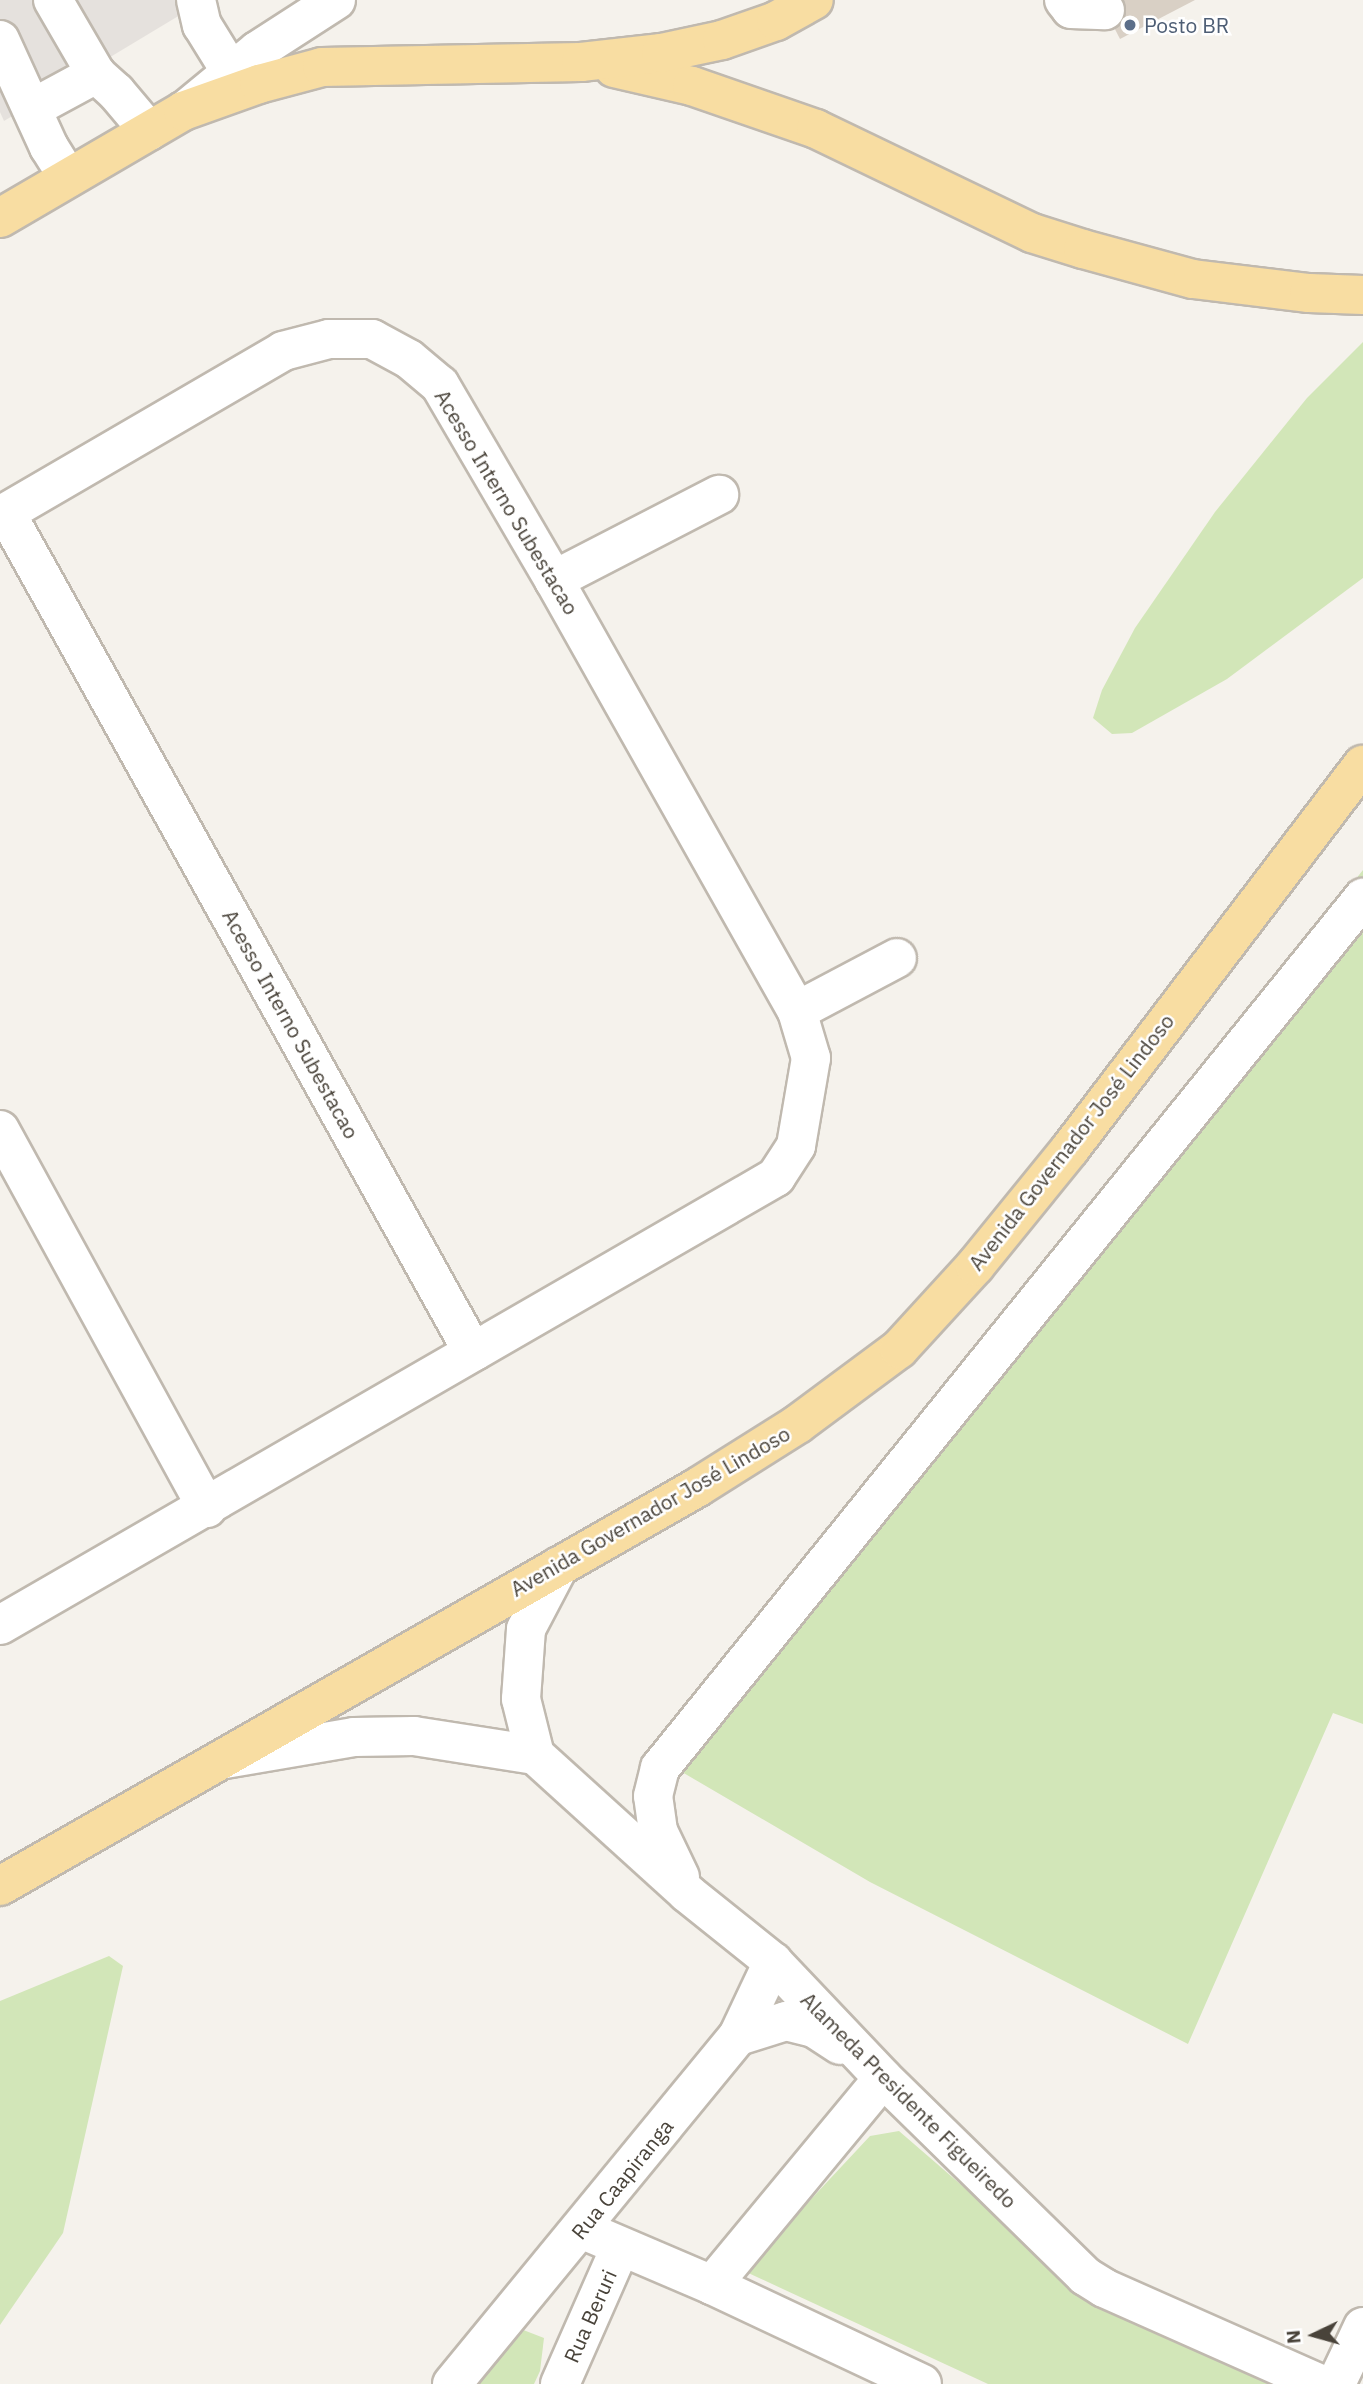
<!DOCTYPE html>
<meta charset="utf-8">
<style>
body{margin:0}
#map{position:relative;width:1363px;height:2384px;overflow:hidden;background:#f5f2ec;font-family:"IBM Plex Sans",sans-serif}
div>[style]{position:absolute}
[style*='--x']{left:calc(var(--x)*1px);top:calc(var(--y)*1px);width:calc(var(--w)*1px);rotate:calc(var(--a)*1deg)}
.industrial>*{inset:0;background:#e5e1dd}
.green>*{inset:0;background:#d2e6b8}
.building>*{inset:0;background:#d9d0c5}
.roads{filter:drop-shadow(2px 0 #c0b9af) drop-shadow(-2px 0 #c0b9af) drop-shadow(0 2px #c0b9af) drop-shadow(0 -2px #c0b9af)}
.minor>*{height:38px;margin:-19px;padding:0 19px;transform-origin:19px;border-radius:19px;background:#fff}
.major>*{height:38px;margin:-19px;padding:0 19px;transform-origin:19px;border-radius:19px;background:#f8dda2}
.dots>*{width:19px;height:19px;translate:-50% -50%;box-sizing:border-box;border:4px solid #fff;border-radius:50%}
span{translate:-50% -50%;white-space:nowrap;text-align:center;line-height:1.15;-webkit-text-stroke:5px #fff;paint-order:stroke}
.service-label{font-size:21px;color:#4e5e75}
.left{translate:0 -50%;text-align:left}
.street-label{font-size:21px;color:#49433a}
.north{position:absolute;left:1279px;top:2300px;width:70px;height:70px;-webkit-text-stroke:5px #fff;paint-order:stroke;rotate:265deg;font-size:19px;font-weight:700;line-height:28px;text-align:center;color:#49433a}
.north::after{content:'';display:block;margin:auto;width:24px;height:32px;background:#49433a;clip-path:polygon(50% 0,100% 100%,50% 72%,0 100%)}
</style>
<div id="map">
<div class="industrial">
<i style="clip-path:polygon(0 0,205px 0,4px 121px,0 112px)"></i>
</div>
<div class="green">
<i style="clip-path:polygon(1363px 342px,1363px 578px,1227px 679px,1132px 733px,1112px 734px,1093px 718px,1102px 690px,1135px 628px,1215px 512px,1307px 398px)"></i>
<i style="clip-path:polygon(1363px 870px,1363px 1724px,1333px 1713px,1188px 2044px,870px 1882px,658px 1758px)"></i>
<i style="clip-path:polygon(109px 1956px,123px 1966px,63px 2233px,0 2325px,0 2001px)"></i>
<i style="clip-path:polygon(899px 2131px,1070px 2279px,1290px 2384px,988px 2384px,744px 2271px,870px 2136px)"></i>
<i style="clip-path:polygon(513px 2326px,544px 2338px,540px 2371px,534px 2384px,468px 2384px)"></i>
</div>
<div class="building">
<i style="clip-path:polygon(1100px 0,1195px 0,1120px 39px)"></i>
</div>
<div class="roads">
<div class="minor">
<i style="--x:53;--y:0;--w:86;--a:59.8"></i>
<i style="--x:96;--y:74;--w:27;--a:42"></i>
<i style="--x:116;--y:92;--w:51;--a:49.8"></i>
<i style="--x:196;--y:0;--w:26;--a:77"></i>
<i style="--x:202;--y:25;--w:55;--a:58.3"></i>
<i style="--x:1064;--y:0;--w:11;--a:52"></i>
<i style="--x:1071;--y:9;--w:34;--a:2"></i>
<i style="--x:0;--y:40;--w:118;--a:65.4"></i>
<i style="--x:49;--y:147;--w:36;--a:58"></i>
<i style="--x:33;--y:108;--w:72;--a:-28.4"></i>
<i style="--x:188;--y:108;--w:89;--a:-39.6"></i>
<i style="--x:257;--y:51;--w:94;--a:-32.8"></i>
<i style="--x:6;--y:513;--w:960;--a:60.9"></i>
<i style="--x:0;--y:516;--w:328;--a:-30.2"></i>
<i style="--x:283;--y:351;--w:48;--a:-14.6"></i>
<i style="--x:329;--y:339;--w:43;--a:0"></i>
<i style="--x:372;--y:339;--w:42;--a:28.4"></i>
<i style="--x:409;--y:359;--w:40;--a:40"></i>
<i style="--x:440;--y:385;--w:226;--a:59.7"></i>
<i style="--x:554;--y:580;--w:495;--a:60.6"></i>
<i style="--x:797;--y:1011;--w:49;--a:73.4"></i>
<i style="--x:811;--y:1058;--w:89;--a:99.7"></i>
<i style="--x:796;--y:1146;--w:37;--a:123"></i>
<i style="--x:776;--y:1177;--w:896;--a:150"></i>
<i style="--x:554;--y:580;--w:186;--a:-27.3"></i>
<i style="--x:797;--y:1011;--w:113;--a:-27.9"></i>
<i style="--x:0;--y:1130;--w:431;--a:61.3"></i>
<i style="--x:535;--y:1755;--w:58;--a:-104"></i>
<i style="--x:521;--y:1699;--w:70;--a:-85.9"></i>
<i style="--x:526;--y:1629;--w:71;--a:-62.4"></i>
<i style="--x:225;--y:1759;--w:131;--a:-9.7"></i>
<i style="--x:354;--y:1737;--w:60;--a:-1"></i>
<i style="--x:414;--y:1736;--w:122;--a:8.9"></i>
<i style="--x:535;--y:1755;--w:205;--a:42.2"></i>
<i style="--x:687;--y:1893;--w:110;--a:38.7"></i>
<i style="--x:773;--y:1962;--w:160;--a:46.5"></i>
<i style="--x:883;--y:2078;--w:283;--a:44.4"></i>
<i style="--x:1085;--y:2276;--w:22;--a:32"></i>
<i style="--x:1104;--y:2288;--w:237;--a:23.9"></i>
<i style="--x:680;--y:1877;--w:51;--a:-115.6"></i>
<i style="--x:658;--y:1831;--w:35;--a:-98"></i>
<i style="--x:653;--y:1796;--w:29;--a:-76"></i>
<i style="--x:660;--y:1768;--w:1119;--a:-51.06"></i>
<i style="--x:738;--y:2036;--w:50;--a:-17.4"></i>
<i style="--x:786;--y:2021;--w:29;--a:14"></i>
<i style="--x:814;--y:2028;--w:31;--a:33"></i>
<i style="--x:581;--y:2229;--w:142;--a:23.1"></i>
<i style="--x:712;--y:2285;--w:232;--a:25.2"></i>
<i style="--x:712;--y:2285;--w:268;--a:-50.4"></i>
<i style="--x:452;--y:2384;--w:450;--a:-50.6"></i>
<i style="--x:738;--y:2036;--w:82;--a:-64.7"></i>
<i style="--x:560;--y:2384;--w:149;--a:-66.2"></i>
<i style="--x:1336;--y:2384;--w:63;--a:-64.7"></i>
</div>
<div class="major">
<i style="--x:614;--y:68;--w:80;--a:13"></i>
<i style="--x:692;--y:86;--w:131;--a:19.1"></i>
<i style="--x:816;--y:129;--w:240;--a:25.7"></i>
<i style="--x:1032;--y:233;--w:53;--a:17.4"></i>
<i style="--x:1083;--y:249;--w:114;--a:15.3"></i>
<i style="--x:1193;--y:279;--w:117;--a:6.9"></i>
<i style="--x:1309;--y:293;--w:54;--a:2.1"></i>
<i style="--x:0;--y:218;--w:212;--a:-30.3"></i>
<i style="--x:183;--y:111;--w:81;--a:-19.6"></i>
<i style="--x:259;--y:84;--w:65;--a:-15.1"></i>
<i style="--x:322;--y:67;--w:259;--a:-1.1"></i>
<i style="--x:581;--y:62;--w:81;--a:-6.4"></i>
<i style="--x:661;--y:53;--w:62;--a:-12"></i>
<i style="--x:722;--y:40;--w:57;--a:-19.4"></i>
<i style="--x:776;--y:21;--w:43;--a:-28.9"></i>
<i style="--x:0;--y:1886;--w:804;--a:-29.75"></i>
<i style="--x:698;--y:1487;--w:118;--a:-32.2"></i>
<i style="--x:798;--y:1424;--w:126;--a:-36.6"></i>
<i style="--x:899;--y:1349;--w:113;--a:-47.5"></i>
<i style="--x:975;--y:1266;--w:151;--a:-50.9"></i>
<i style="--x:1070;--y:1149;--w:483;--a:-52.7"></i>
</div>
</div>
<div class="dots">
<i style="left:1130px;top:25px;background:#5c6f8a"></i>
</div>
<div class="service-label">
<span class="left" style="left:1144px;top:25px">Posto BR</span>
</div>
<div class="street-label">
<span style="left:507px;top:502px;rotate:59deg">Acesso Interno Subestacao</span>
<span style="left:291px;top:1024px;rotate:61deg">Acesso Interno Subestacao</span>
<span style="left:1071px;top:1142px;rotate:-52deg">Avenida Governador José Lindoso</span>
<span style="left:650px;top:1511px;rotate:-30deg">Avenida Governador José Lindoso</span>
<span style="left:909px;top:2100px;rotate:45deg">Alameda Presidente Figueiredo</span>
<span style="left:622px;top:2179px;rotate:-51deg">Rua Caapiranga</span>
<span style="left:590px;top:2316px;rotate:-66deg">Rua Beruri</span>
</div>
<div class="north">N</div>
</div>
